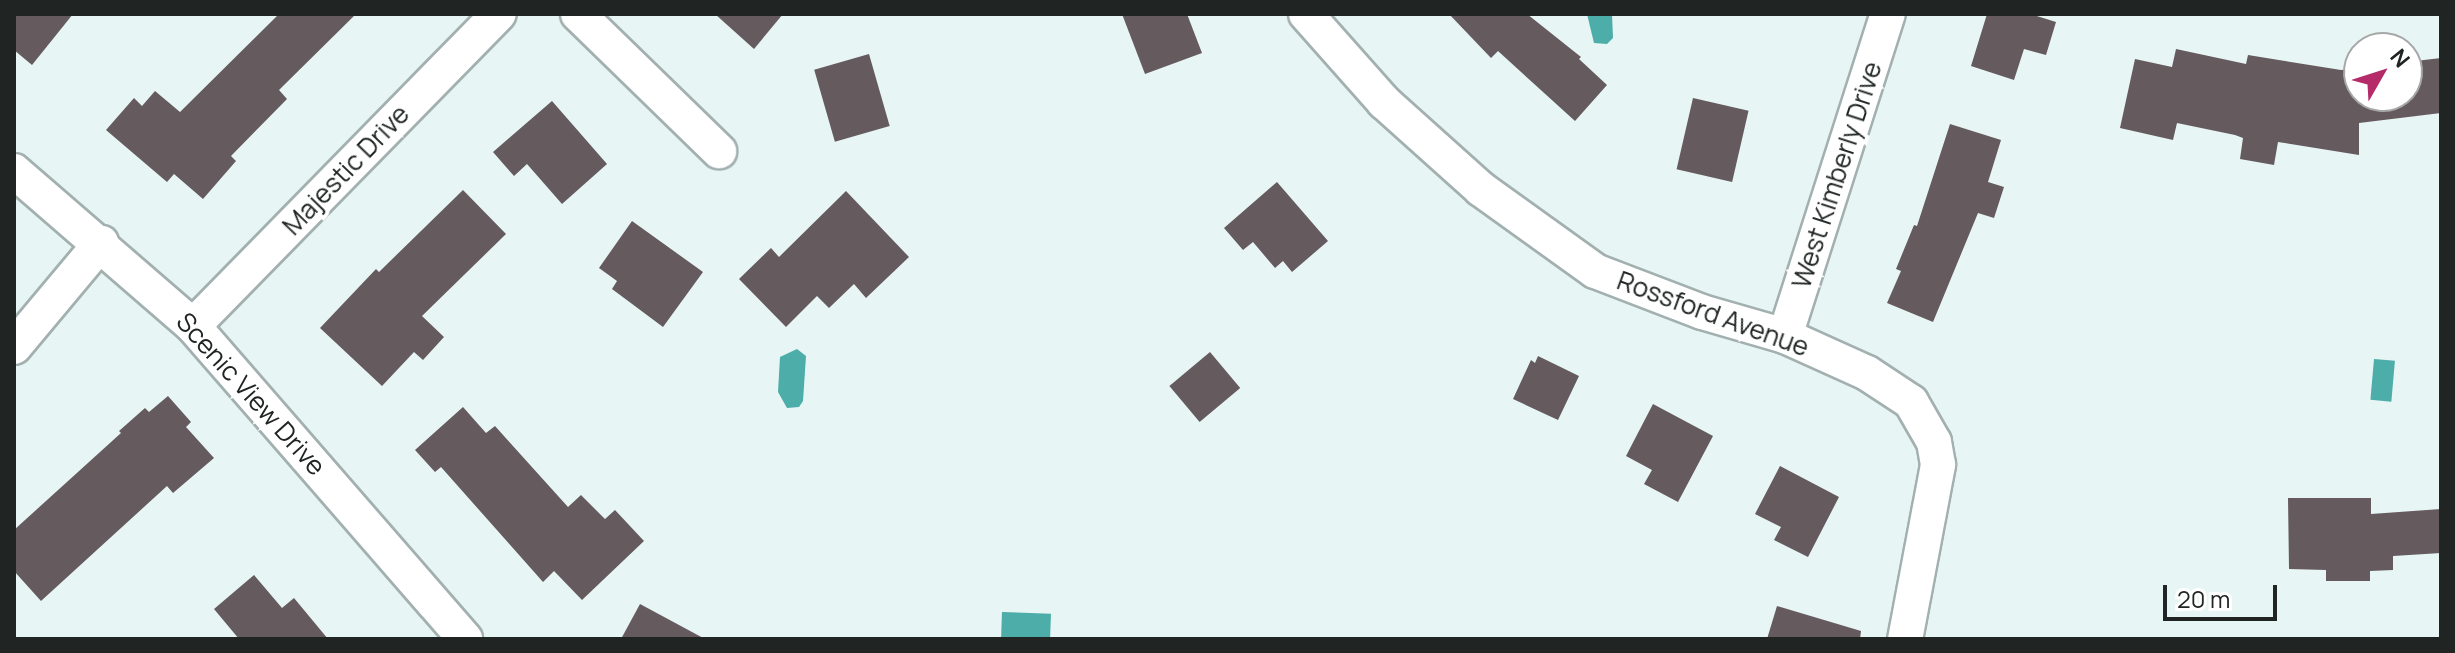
<!DOCTYPE html>
<style>
body{margin:0}
#map{position:relative;width:2455px;height:653px;overflow:hidden;background:#e7f5f4;font-family:Manrope,sans-serif}
div>[style]{position:absolute}
[style*='--x']{left:calc(var(--x)*1px);top:calc(var(--y)*1px);width:calc(var(--w)*1px);rotate:calc(var(--a)*1deg)}
.water>*{inset:0;background:#4cada9;transform-origin:0 0}
.building>*{inset:0;background:#655a5d;transform-origin:0 0}
.roads{filter:drop-shadow(2px 0 #a3b0b0) drop-shadow(-2px 0 #a3b0b0) drop-shadow(0 2px #a3b0b0) drop-shadow(0 -2px #a3b0b0)}
.street>*{height:34px;margin:-17px;padding:0 17px;transform-origin:17px;border-radius:17px;background:#fff}
span{translate:-50% -50%;white-space:nowrap;text-align:center;line-height:1.15;-webkit-text-stroke:8px #fff;paint-order:stroke}
.street-label{font-size:26px;color:#202524}
.frame{position:absolute;inset:0;border:16px solid #202524;pointer-events:none}
.north{position:absolute;left:2343px;top:32px;width:80px;height:80px;box-sizing:border-box;background:#fff;border:2px solid #a6a8a7;border-radius:50%;rotate:51deg;font-size:22px;font-weight:700;line-height:32px;text-align:center;color:#202524}
.north::after{content:'';display:block;margin:auto;width:28px;height:36px;background:#b52b69;clip-path:polygon(50% 0,100% 100%,50% 72%,0 100%)}
.scale{position:absolute;left:2163px;top:585px;width:114px;height:36px;box-sizing:border-box;border:4px solid #202524;border-top:0;padding-left:10px;font-size:24px;line-height:28px;white-space:nowrap;color:#202524;-webkit-text-stroke:6px #fff;paint-order:stroke}
</style>
<div id="map">
<div class="water">
<i style="clip-path:polygon(1587px 14px,1612px 14px,1613px 38px,1607px 44px,1594px 43px)"></i>
<i style="clip-path:polygon(797px 349px,806px 356px,803px 401px,799px 407px,787px 408px,778px 392px,780px 357px)"></i>
<i style="left:2374px;top:359px;width:21px;height:41px;rotate:5deg"></i>
<i style="left:1002px;top:612px;width:49px;height:27px;rotate:2deg"></i>
</div>
<div class="building">
<i style="clip-path:polygon(14px 14px,73px 14px,32px 65px,14px 50px)"></i>
<i style="clip-path:polygon(279px 14px,356px 14px,279px 90px,287px 99px,231px 156px,236px 161px,203px 199px,174px 174px,167px 182px,106px 130px,134px 98px,142px 106px,155px 91px,180px 112px)"></i>
<i style="clip-path:polygon(715px 14px,783px 14px,754px 49px)"></i>
<i style="clip-path:polygon(1122px 14px,1187px 14px,1202px 53px,1145px 74px)"></i>
<i style="clip-path:polygon(1449px 14px,1527px 14px,1581px 57px,1579px 59px,1607px 85px,1575px 121px,1498px 51px,1491px 58px)"></i>
<i style="clip-path:polygon(1987px 14px,2030px 14px,2056px 22px,2046px 55px,2024px 49px,2014px 80px,1971px 66px)"></i>
<i style="clip-path:polygon(2176px 49px,2246px 64px,2248px 55px,2341px 70px,2359px 68px,2359px 96px,2407px 96px,2407px 62px,2441px 58px,2441px 113px,2359px 123px,2359px 155px,2278px 142px,2274px 165px,2240px 159px,2243px 138px,2235px 135px,2177px 123px,2173px 140px,2120px 128px,2135px 59px,2172px 67px)"></i>
<i style="left:869px;top:54px;width:75px;height:57px;rotate:74deg"></i>
<i style="left:1693px;top:98px;width:57px;height:73px;rotate:13deg"></i>
<i style="clip-path:polygon(552px 101px,607px 164px,562px 204px,527px 164px,514px 176px,493px 152px)"></i>
<i style="clip-path:polygon(1950px 124px,2001px 140px,1988px 182px,2004px 187px,1994px 218px,1978px 213px,1933px 322px,1887px 303px,1901px 271px,1896px 269px,1914px 225px,1917px 226px)"></i>
<i style="clip-path:polygon(1277px 182px,1328px 241px,1292px 272px,1283px 261px,1275px 268px,1253px 242px,1243px 250px,1224px 228px)"></i>
<i style="clip-path:polygon(463px 190px,506px 234px,422px 316px,444px 337px,423px 360px,414px 352px,382px 386px,320px 328px,376px 269px,379px 272px)"></i>
<i style="clip-path:polygon(846px 191px,909px 257px,866px 298px,854px 284px,829px 308px,817px 296px,786px 327px,739px 279px,771px 248px,779px 257px)"></i>
<i style="clip-path:polygon(632px 221px,703px 272px,663px 327px,612px 289px,617px 281px,599px 268px)"></i>
<i style="left:1210px;top:352px;width:47px;height:53px;rotate:50deg"></i>
<i style="clip-path:polygon(1538px 356px,1579px 376px,1558px 420px,1513px 399px,1531px 360px,1535px 363px)"></i>
<i style="clip-path:polygon(168px 396px,191px 422px,186px 427px,214px 458px,173px 493px,167px 486px,41px 601px,14px 571px,14px 530px,121px 433px,119px 431px,145px 408px,149px 412px)"></i>
<i style="clip-path:polygon(1653px 404px,1713px 436px,1678px 502px,1644px 484px,1652px 470px,1626px 456px)"></i>
<i style="clip-path:polygon(463px 407px,486px 433px,495px 426px,568px 507px,581px 495px,605px 519px,615px 510px,644px 541px,582px 600px,554px 571px,543px 582px,441px 467px,435px 472px,415px 450px)"></i>
<i style="clip-path:polygon(1780px 466px,1839px 497px,1808px 557px,1774px 540px,1781px 527px,1755px 514px)"></i>
<i style="clip-path:polygon(2288px 498px,2371px 498px,2371px 514px,2441px 509px,2441px 553px,2393px 556px,2393px 570px,2370px 571px,2370px 581px,2326px 581px,2326px 570px,2289px 569px)"></i>
<i style="clip-path:polygon(254px 575px,282px 608px,294px 598px,328px 639px,239px 639px,214px 609px)"></i>
<i style="clip-path:polygon(640px 604px,705px 639px,621px 639px)"></i>
<i style="clip-path:polygon(1777px 606px,1861px 631px,1860px 639px,1767px 639px)"></i>
</div>
<div class="roads">
<div class="street">
<i style="--x:578;--y:14;--w:197;--a:44.2"></i>
<i style="--x:1306;--y:14;--w:118;--a:48.4"></i>
<i style="--x:1384;--y:102;--w:130;--a:41.9"></i>
<i style="--x:1481;--y:189;--w:140;--a:35.7"></i>
<i style="--x:1595;--y:271;--w:115;--a:21"></i>
<i style="--x:1702;--y:312;--w:86;--a:16.1"></i>
<i style="--x:1785;--y:336;--w:90;--a:24.3"></i>
<i style="--x:1867;--y:373;--w:53;--a:33.4"></i>
<i style="--x:1911;--y:402;--w:46;--a:60.1"></i>
<i style="--x:1934;--y:442;--w:23;--a:80"></i>
<i style="--x:1938;--y:465;--w:177;--a:100.7"></i>
<i style="--x:14;--y:171;--w:237;--a:40.9"></i>
<i style="--x:193;--y:326;--w:415;--a:49"></i>
<i style="--x:193;--y:326;--w:437;--a:-45.6"></i>
<i style="--x:1785;--y:336;--w:338;--a:-72.3"></i>
<i style="--x:14;--y:347;--w:136;--a:-50.1"></i>
</div>
</div>
<div class="street-label">
<span style="left:346px;top:170px;rotate:-46deg">Majestic Drive</span>
<span style="left:1837px;top:175px;rotate:-72deg">West Kimberly Drive</span>
<span style="left:1713px;top:314px;rotate:20deg">Rossford Avenue</span>
<span style="left:251px;top:394px;rotate:48deg">Scenic View Drive</span>
</div>
<div class="frame"></div>
<div class="north">N</div>
<div class="scale">20 m</div>
</div>
